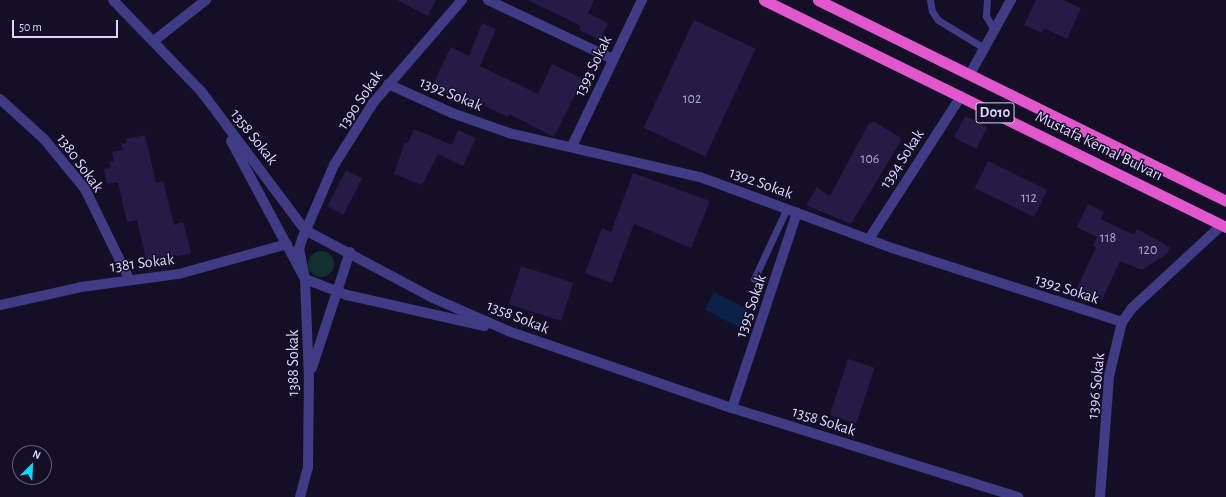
<!DOCTYPE html>
<meta charset="utf-8">
<style>
body{margin:0}
#map{position:relative;width:1226px;height:497px;overflow:hidden;background:#140f26;font-family:"Alegreya Sans",sans-serif}
div>[style]{position:absolute}
[style*='--x']{left:calc(var(--x)*1px);top:calc(var(--y)*1px);width:calc(var(--w)*1px);rotate:calc(var(--a)*1deg)}
.green>*{inset:0;background:#123030}
.round{border-radius:50%}
.water>*{inset:0;background:#0c2148;transform-origin:0 0}
.building>*{inset:0;background:#261b47;transform-origin:0 0}
.service>*{height:7px;margin:-3.5px;padding:0 3.5px;transform-origin:3.5px;border-radius:3.5px;background:#403b85}
.minor>*{height:10px;margin:-5px;padding:0 5px;transform-origin:5px;border-radius:5px;background:#403b85}
.trunk>*{height:11px;margin:-5.5px;padding:0 5.5px;transform-origin:5.5px;border-radius:5.5px;background:#e257ce}
span{translate:-50% -50%;white-space:nowrap;text-align:center;line-height:1.15;-webkit-text-stroke:3px #140f26;paint-order:stroke}
.number-label{font-size:14px;color:#aea6d1}
.number-label span{-webkit-text-stroke-width:0}
.shield-label span{padding:1px 3px;background:#140f26;border:1px solid;border-radius:3px;-webkit-text-stroke-width:0}
.shield-label{font-size:15px;color:#dbd5ff;font-weight:700}
.street-label{font-size:16px;color:#dbd5ff}
.north{position:absolute;left:12px;top:445px;width:40px;height:40px;box-sizing:border-box;background:#140f26;border:1px solid #645e7d;border-radius:50%;rotate:24deg;font-size:11px;font-weight:700;line-height:16px;text-align:center;color:#dbd5ff}
.north::after{content:'';display:block;margin:auto;width:14px;height:18px;background:#02ddfd;clip-path:polygon(50% 0,100% 100%,50% 72%,0 100%)}
.scale{position:absolute;left:12px;top:20px;width:106px;height:18px;box-sizing:border-box;border:2px solid #dbd5ff;border-top:0;padding-left:5px;font-size:12px;line-height:14px;white-space:nowrap;color:#dbd5ff;-webkit-text-stroke:3px #140f26;paint-order:stroke}
</style>
<div id="map">
<div class="green">
<i class="round" style="left:308px;top:251px;width:26px;height:26px"></i>
</div>
<div class="water">
<i style="left:714px;top:292px;width:38px;height:20px;rotate:27deg"></i>
</div>
<div class="building">
<i style="clip-path:polygon(397px 0,436px 0,428px 16px)"></i>
<i style="clip-path:polygon(528px 0,594px 0,588px 13px,608px 23px,600px 40px,579px 30px,581px 26px)"></i>
<i style="clip-path:polygon(1036px 0,1063px 0,1081px 8px,1067px 39px,1044px 28px,1042px 33px,1024px 25px)"></i>
<i style="left:694px;top:20px;width:68px;height:119px;rotate:25deg"></i>
<i style="clip-path:polygon(482px 23px,496px 29px,480px 66px,538px 94px,552px 64px,583px 79px,554px 137px,509px 114px,508px 117px,464px 96px,451px 91px,449px 95px,432px 86px,451px 47px,469px 56px)"></i>
<i style="left:965px;top:116px;width:25px;height:24px;rotate:27deg"></i>
<i style="clip-path:polygon(875px 122px,901px 138px,900px 142px,851px 224px,806px 205px,817px 187px,830px 196px,869px 123px)"></i>
<i style="clip-path:polygon(414px 129px,452px 145px,458px 130px,476px 138px,463px 166px,438px 154px,422px 185px,394px 174px,405px 142px,408px 143px)"></i>
<i style="clip-path:polygon(145px 135px,156px 183px,163px 181px,174px 225px,183px 222px,191px 253px,147px 263px,137px 220px,127px 222px,118px 182px,107px 184px,104px 169px,111px 168px,109px 162px,114px 161px,112px 152px,123px 150px,121px 144px,127px 143px,126px 139px)"></i>
<i style="left:988px;top:161px;width:66px;height:30px;rotate:26deg"></i>
<i style="left:346px;top:170px;width:18px;height:41px;rotate:27deg"></i>
<i style="clip-path:polygon(633px 173px,710px 201px,691px 248px,634px 224px,612px 283px,585px 273px,602px 228px,611px 232px)"></i>
<i style="clip-path:polygon(1088px 204px,1104px 212px,1101px 219px,1134px 235px,1137px 229px,1170px 247px,1167px 254px,1142px 270px,1120px 261px,1102px 300px,1077px 288px,1096px 247px,1093px 246px,1097px 237px,1077px 227px)"></i>
<i style="left:521px;top:266px;width:55px;height:40px;rotate:18deg"></i>
<i style="left:848px;top:359px;width:28px;height:59px;rotate:18deg"></i>
</div>
<div class="service">
<i style="--x:930;--y:0;--w:11;--a:80"></i>
<i style="--x:932;--y:11;--w:11;--a:56"></i>
<i style="--x:938;--y:20;--w:54;--a:31.3"></i>
<i style="--x:987;--y:0;--w:16;--a:94"></i>
<i style="--x:986;--y:16;--w:16;--a:60"></i>
<i style="--x:754;--y:279;--w:78;--a:-65.1"></i>
</div>
<div class="minor">
<i style="--x:113;--y:0;--w:127;--a:46"></i>
<i style="--x:201;--y:91;--w:174;--a:53.2"></i>
<i style="--x:305;--y:230;--w:145;--a:28"></i>
<i style="--x:433;--y:298;--w:82;--a:23.7"></i>
<i style="--x:508;--y:331;--w:237;--a:19"></i>
<i style="--x:732;--y:408;--w:300;--a:17.3"></i>
<i style="--x:488;--y:0;--w:138;--a:25.3"></i>
<i style="--x:155;--y:40;--w:65;--a:-38.1"></i>
<i style="--x:970;--y:74;--w:85;--a:-61"></i>
<i style="--x:388;--y:84;--w:70;--a:24.4"></i>
<i style="--x:452;--y:113;--w:60;--a:19.3"></i>
<i style="--x:509;--y:133;--w:196;--a:13"></i>
<i style="--x:700;--y:177;--w:205;--a:20.3"></i>
<i style="--x:892;--y:248;--w:242;--a:17.8"></i>
<i style="--x:0;--y:99;--w:59;--a:42.3"></i>
<i style="--x:44;--y:139;--w:65;--a:50.6"></i>
<i style="--x:85;--y:189;--w:100;--a:63.9"></i>
<i style="--x:231;--y:141;--w:157;--a:61.8"></i>
<i style="--x:305;--y:279;--w:45;--a:20.9"></i>
<i style="--x:347;--y:295;--w:141;--a:12.7"></i>
<i style="--x:572;--y:146;--w:162;--a:-64.4"></i>
<i style="--x:869;--y:239;--w:170;--a:-57.2"></i>
<i style="--x:0;--y:305;--w:83;--a:-12.5"></i>
<i style="--x:81;--y:287;--w:99;--a:-7.6"></i>
<i style="--x:179;--y:274;--w:112;--a:-15.5"></i>
<i style="--x:312;--y:368;--w:122;--a:-71.9"></i>
<i style="--x:732;--y:408;--w:206;--a:-71.6"></i>
<i style="--x:300;--y:497;--w:30;--a:-75"></i>
<i style="--x:308;--y:468;--w:89;--a:-89.4"></i>
<i style="--x:309;--y:379;--w:100;--a:-92.3"></i>
<i style="--x:305;--y:279;--w:31;--a:-101"></i>
<i style="--x:299;--y:249;--w:10;--a:-73"></i>
<i style="--x:302;--y:239;--w:81;--a:-66.6"></i>
<i style="--x:334;--y:165;--w:73;--a:-57.8"></i>
<i style="--x:373;--y:103;--w:136;--a:-49.2"></i>
<i style="--x:1100;--y:497;--w:121;--a:-85.7"></i>
<i style="--x:1109;--y:376;--w:56;--a:-76.5"></i>
<i style="--x:1122;--y:322;--w:17;--a:-54"></i>
<i style="--x:1132;--y:308;--w:122;--a:-42.7"></i>
</div>
<div class="trunk">
<i style="--x:764;--y:0;--w:515;--a:26.17"></i>
<i style="--x:818;--y:0;--w:455;--a:26.2"></i>
</div>
<div class="number-label">
<span style="left:692px;top:99px">102</span>
<span style="left:870px;top:159px">106</span>
<span style="left:1029px;top:198px">112</span>
<span style="left:1108px;top:238px">118</span>
<span style="left:1148px;top:250px">120</span>
</div>
<div class="shield-label">
<span style="left:995px;top:113px">D010</span>
</div>
<div class="street-label">
<span style="left:593px;top:66px;rotate:-64deg">1393 Sokak</span>
<span style="left:451px;top:94px;rotate:22deg">1392 Sokak</span>
<span style="left:360px;top:100px;rotate:-56deg">1390 Sokak</span>
<span style="left:254px;top:137px;rotate:52deg">1358 Sokak</span>
<span style="left:1099px;top:146px;rotate:26deg">Mustafa Kemal Bulvarı</span>
<span style="left:902px;top:159px;rotate:-57deg">1394 Sokak</span>
<span style="left:80px;top:163px;rotate:54deg">1380 Sokak</span>
<span style="left:761px;top:183px;rotate:20deg">1392 Sokak</span>
<span style="left:142px;top:263px;rotate:-7deg">1381 Sokak</span>
<span style="left:1067px;top:289px;rotate:18deg">1392 Sokak</span>
<span style="left:751px;top:306px;rotate:-71deg">1395 Sokak</span>
<span style="left:518px;top:317px;rotate:22deg">1358 Sokak</span>
<span style="left:293px;top:363px;rotate:-90deg">1388 Sokak</span>
<span style="left:1096px;top:386px;rotate:-84deg">1396 Sokak</span>
<span style="left:824px;top:421px;rotate:18deg">1358 Sokak</span>
</div>
<div class="north">N</div>
<div class="scale">50 m</div>
</div>
